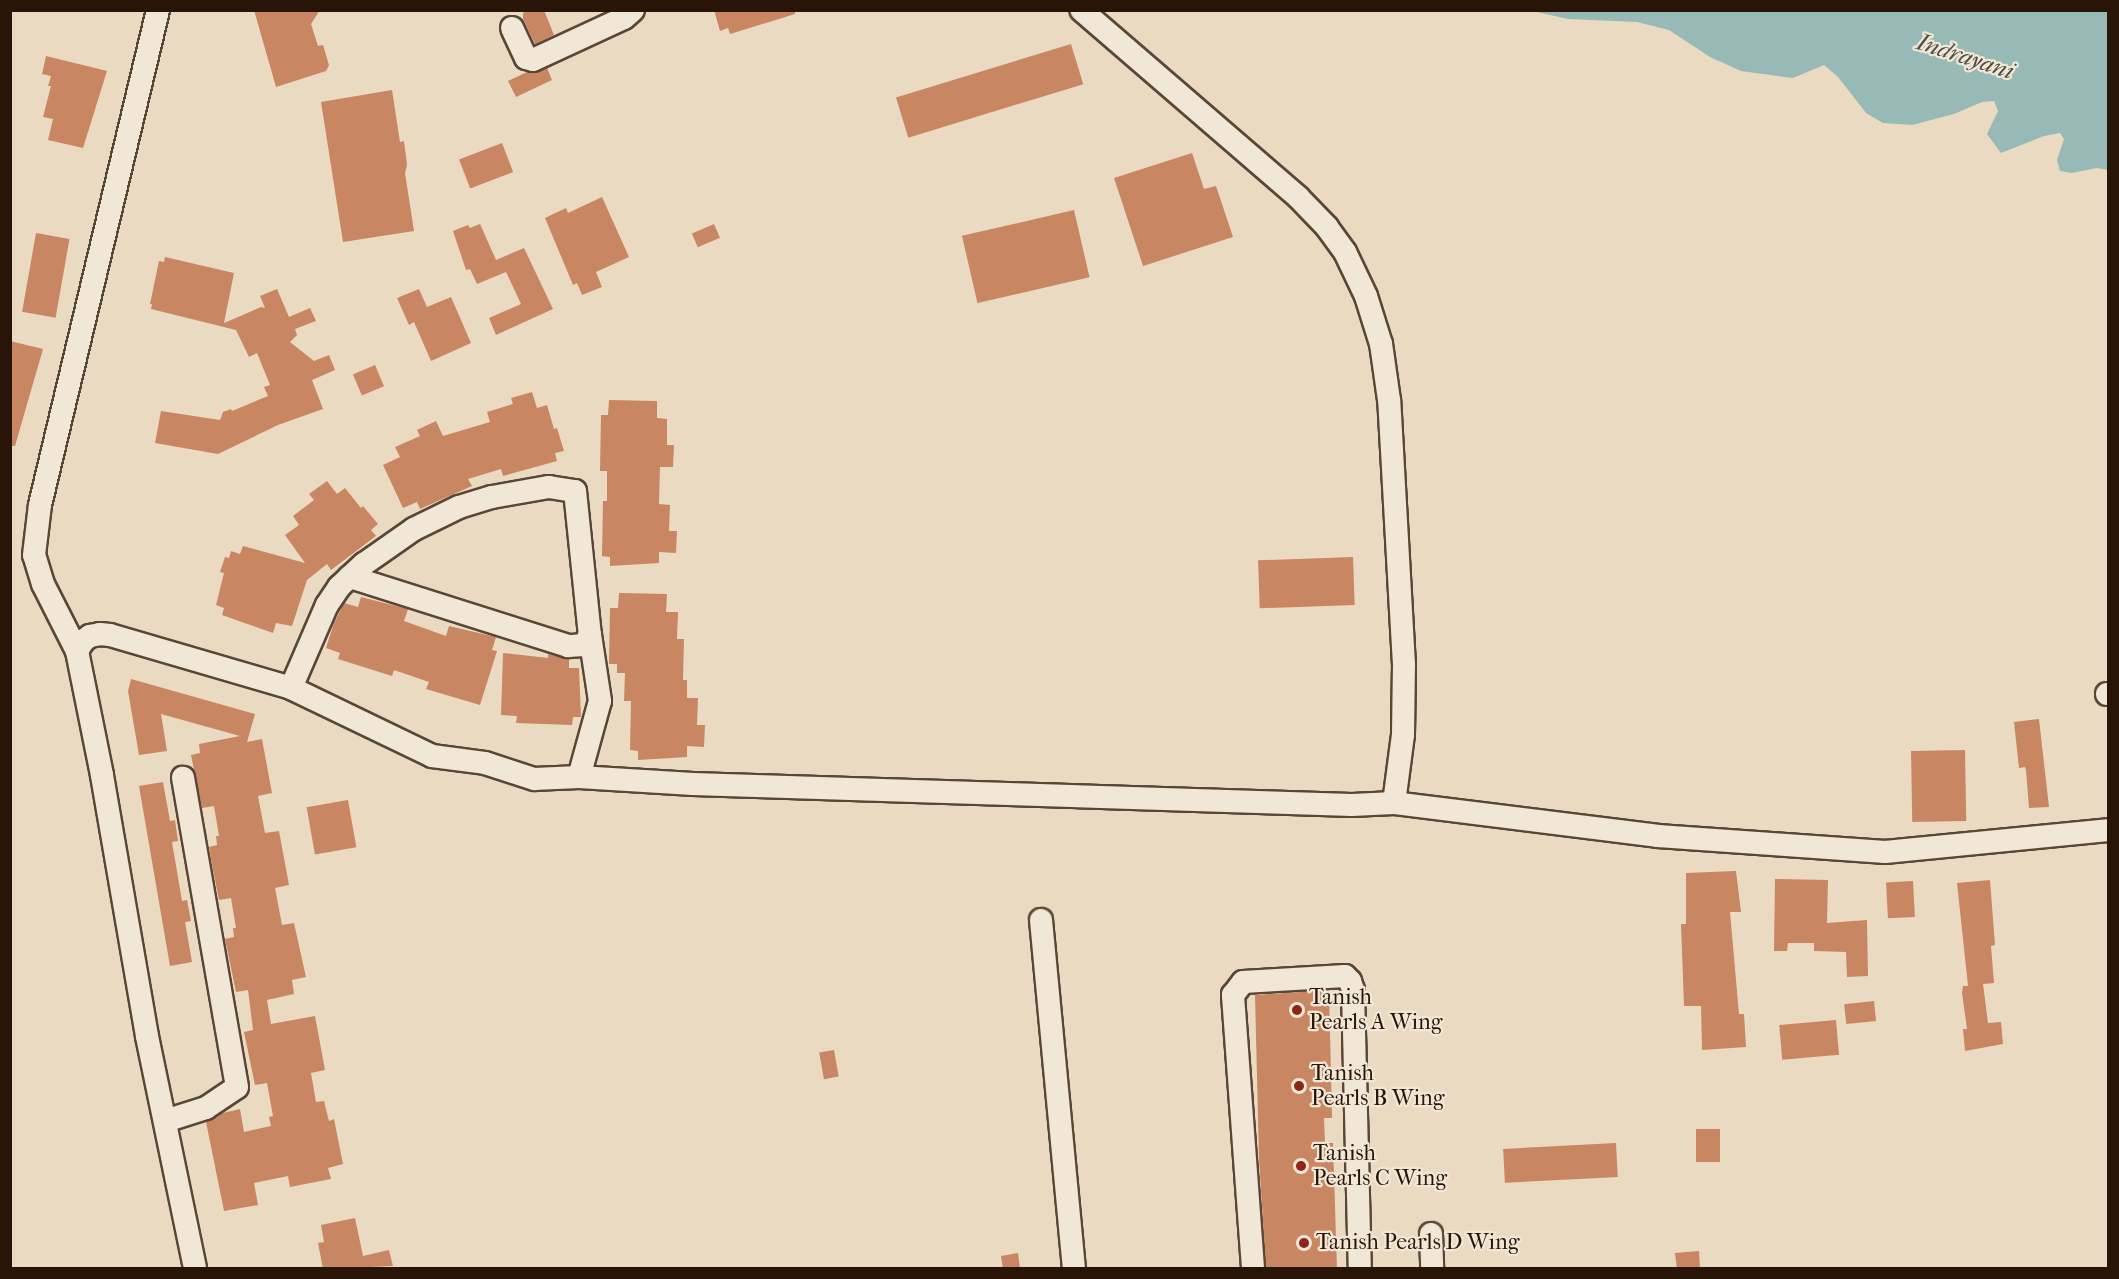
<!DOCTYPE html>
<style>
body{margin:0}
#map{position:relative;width:2119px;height:1279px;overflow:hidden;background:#eadac1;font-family:"IM FELL French Canon",serif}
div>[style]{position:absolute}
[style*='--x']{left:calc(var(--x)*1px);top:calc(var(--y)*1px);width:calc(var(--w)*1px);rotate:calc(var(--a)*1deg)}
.water>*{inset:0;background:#98bab7}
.building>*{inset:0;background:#c98663;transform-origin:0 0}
.roads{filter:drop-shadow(2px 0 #594636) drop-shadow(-2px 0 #594636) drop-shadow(0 2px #594636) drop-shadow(0 -2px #594636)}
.minor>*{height:22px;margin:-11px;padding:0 11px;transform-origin:11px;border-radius:11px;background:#f1e7d7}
.dots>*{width:16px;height:16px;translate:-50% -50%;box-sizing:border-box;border:3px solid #f1e7d7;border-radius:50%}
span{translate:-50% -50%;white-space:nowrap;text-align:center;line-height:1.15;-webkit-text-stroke:4.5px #f1e7d7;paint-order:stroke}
.poi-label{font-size:22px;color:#291408}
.left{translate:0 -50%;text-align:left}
.water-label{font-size:24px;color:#504e45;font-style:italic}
.frame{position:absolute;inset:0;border:12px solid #291408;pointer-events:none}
</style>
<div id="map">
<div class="water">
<i style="clip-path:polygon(1532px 11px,2108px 11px,2108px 170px,2097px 168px,2072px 173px,2060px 171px,2057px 160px,2064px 139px,2060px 133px,2044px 136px,2001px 153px,1987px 134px,1998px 111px,1994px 101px,1982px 102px,1954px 114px,1912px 125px,1883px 123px,1866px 113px,1838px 77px,1824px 65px,1793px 78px,1741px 71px,1710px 57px,1669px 30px,1637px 22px,1568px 19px)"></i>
</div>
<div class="building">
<i style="clip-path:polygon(254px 10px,320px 10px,311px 24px,318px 46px,323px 45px,329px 65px,326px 71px,276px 87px)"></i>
<i style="clip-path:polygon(530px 10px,544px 10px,554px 35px,535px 44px,523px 19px,523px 13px)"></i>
<i style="clip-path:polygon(714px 10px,795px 10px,795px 14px,730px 34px,728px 28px,720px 31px)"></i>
<i style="left:1071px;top:44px;width:42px;height:183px;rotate:73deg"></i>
<i style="clip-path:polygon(46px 56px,107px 71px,83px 148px,48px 140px,53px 119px,43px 117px,51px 86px,48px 86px,51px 76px,42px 74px)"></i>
<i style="clip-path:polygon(547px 68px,552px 80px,516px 97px,508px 81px,527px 72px,538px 72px)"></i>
<i style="clip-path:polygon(392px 90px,400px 142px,404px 141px,407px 165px,405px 173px,414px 231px,343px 242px,321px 102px)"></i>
<i style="left:502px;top:143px;width:31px;height:46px;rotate:69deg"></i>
<i style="clip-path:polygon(1192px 153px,1204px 189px,1216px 186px,1233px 237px,1143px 266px,1114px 178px)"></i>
<i style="clip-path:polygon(602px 197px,629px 257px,596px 272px,602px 287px,582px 295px,577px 283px,573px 285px,545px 218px,566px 208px,568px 213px)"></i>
<i style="left:1074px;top:210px;width:69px;height:115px;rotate:77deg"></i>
<i style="clip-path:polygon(480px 224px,496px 260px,524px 248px,553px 309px,496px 335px,489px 318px,521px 304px,506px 272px,477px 284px,470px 269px,466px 270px,453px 231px,468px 225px,470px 228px)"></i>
<i style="left:714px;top:224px;width:15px;height:24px;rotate:67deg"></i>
<i style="left:36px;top:233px;width:34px;height:80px;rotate:10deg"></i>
<i style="clip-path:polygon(165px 257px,234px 273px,224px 323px,261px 307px,265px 308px,260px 296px,277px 289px,289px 317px,310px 308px,316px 321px,295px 329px,297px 335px,290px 342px,314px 361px,329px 355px,335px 370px,312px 380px,323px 409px,278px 425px,218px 454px,155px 443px,161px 411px,220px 420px,223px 412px,231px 409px,232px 411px,268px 396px,264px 387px,270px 385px,257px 353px,249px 357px,236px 330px,151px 309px,152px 304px,150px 304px,159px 261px,164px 262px)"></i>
<i style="clip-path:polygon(419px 289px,427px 307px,451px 297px,471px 343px,431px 361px,414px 322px,409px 325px,397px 298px)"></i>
<i style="clip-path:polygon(10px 341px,43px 349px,15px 446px,10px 446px)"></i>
<i style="left:375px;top:365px;width:23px;height:24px;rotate:67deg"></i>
<i style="clip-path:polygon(532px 392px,537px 408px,547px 405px,554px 429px,557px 428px,564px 451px,555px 453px,557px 461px,503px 476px,501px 469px,468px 479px,472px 486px,420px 509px,417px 502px,403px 508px,383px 465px,400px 457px,395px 447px,420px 436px,417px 430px,436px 421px,443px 436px,490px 422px,487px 412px,513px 404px,511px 398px)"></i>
<i style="clip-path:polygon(609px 400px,657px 401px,657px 418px,667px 419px,667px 445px,674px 445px,673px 467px,660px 467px,659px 504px,670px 505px,669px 531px,677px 531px,676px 553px,659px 552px,659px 563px,610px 566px,610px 557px,602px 556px,603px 501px,607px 501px,607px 471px,600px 471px,601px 415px,608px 415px)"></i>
<i style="clip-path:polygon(327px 481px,337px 494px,345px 488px,361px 508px,363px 506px,378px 524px,371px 530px,376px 536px,331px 570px,327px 564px,307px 580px,292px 626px,276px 623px,273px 633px,222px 615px,224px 608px,216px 605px,224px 573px,220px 572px,225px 557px,229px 558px,231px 551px,240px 554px,243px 546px,305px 563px,285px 535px,299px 525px,293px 516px,314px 500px,309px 494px)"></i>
<i style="left:1353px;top:557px;width:48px;height:95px;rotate:88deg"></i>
<i style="clip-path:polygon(619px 593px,667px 594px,666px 612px,678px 612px,677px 639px,684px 639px,683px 680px,687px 680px,687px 698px,698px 698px,697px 725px,705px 725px,704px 747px,687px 746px,687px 757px,638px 760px,638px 751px,630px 750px,631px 701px,624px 701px,625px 673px,617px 673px,617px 664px,609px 664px,610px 608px,618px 608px)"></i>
<i style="clip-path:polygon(361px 597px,408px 609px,404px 621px,446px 636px,449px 626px,496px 637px,492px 650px,497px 651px,480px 705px,426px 689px,429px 682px,394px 670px,392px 676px,338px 659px,340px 653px,326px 648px,334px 623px,344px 603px,358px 607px)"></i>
<i style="clip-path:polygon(503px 653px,548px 658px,548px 654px,569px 659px,569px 668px,579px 668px,581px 717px,573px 717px,572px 725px,516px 723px,517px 716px,501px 715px)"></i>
<i style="clip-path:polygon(131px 679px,255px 714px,247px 742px,262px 739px,272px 793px,258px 796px,265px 833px,279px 831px,289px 885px,275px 888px,282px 925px,294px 923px,306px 977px,292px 980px,294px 994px,267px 1000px,271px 1024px,315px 1016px,325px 1070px,311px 1073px,316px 1102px,324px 1101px,329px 1121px,334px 1119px,343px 1164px,328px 1168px,331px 1179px,290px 1187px,288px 1176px,254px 1183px,258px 1205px,224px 1211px,206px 1122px,223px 1113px,240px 1109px,244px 1132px,271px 1126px,269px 1117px,273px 1116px,267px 1083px,255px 1085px,244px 1032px,253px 1030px,248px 990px,236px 992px,225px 939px,234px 937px,233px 928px,236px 928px,231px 898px,219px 900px,213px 870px,209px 847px,217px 845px,216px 836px,219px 836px,214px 806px,202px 808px,191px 755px,200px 753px,199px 744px,240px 736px,161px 714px,167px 751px,139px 755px,128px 691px)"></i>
<i style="clip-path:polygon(2039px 719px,2049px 807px,2029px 808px,2026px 770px,2025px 767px,2019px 768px,2014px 722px)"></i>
<i style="left:1965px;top:750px;width:71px;height:54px;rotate:89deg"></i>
<i style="clip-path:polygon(163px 782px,170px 821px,175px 820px,178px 841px,172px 842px,182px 901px,187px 900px,191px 921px,185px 922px,192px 962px,170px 966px,139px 786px)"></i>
<i style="left:348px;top:800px;width:48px;height:42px;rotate:80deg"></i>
<i style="clip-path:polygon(1736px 871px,1741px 912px,1730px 912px,1739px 1014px,1744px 1014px,1746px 1047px,1702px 1050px,1701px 1006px,1684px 1006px,1681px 924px,1686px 924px,1686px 873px)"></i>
<i style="clip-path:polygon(1775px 879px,1828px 880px,1827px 923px,1867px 920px,1868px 976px,1847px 977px,1846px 952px,1814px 951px,1814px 943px,1788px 943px,1787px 951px,1774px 951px)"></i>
<i style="clip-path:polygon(1990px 880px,1995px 945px,1991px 946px,1994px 983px,1983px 984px,1988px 1023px,2001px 1022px,2003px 1044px,1965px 1051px,1963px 1029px,1967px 1029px,1962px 993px,1963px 986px,1968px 986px,1957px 883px)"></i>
<i style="left:1913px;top:881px;width:36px;height:27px;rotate:87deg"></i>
<i style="clip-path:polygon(1329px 990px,1332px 1118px,1324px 1118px,1325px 1143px,1333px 1143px,1337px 1269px,1266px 1269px,1259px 1159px,1255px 995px)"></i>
<i style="left:1874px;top:1001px;width:20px;height:30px;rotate:84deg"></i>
<i style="left:1836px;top:1020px;width:35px;height:57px;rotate:85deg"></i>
<i style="left:834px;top:1050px;width:27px;height:15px;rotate:80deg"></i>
<i style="left:1696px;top:1129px;width:24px;height:33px"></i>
<i style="left:1616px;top:1143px;width:34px;height:113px;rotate:87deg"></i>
<i style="clip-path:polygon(355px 1218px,363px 1256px,389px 1250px,393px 1266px,323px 1269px,318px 1243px,324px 1242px,321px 1225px)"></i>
<i style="clip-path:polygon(1699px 1251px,1700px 1269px,1677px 1269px,1675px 1253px)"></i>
<i style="clip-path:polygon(1018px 1253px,1020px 1269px,1003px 1269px,1001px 1256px)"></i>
</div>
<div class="roads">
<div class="minor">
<i style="--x:512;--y:28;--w:33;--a:65"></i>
<i style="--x:526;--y:58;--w:7;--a:16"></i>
<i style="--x:533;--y:60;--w:100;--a:-24.8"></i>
<i style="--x:624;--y:18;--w:12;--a:-42"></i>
<i style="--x:77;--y:651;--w:75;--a:-116.9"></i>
<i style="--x:43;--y:584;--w:30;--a:-107"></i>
<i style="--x:34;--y:555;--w:50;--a:-83.2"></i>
<i style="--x:40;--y:505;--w:509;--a:-76.59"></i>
<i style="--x:291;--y:688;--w:157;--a:25.7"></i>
<i style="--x:432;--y:756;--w:53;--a:7.5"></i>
<i style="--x:485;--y:763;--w:52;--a:18.1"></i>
<i style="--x:534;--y:779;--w:45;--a:-2.5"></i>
<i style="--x:579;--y:777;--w:114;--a:3.5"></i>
<i style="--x:693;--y:784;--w:659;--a:1.83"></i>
<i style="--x:1352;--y:805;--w:42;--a:-2.7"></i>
<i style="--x:1394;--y:803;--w:69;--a:-82.5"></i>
<i style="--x:1403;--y:735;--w:70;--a:-89.2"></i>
<i style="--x:1404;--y:665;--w:265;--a:-93.2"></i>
<i style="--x:1389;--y:400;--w:57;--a:-98.1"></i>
<i style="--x:1381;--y:344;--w:50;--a:-107.4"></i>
<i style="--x:1366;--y:296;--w:49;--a:-115.5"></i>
<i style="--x:1345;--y:252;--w:31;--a:-126"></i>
<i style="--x:1327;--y:227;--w:42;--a:-134"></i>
<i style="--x:1298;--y:197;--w:286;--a:-139.2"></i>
<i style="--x:2107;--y:694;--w:1;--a:0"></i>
<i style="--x:579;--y:777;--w:79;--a:-74.6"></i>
<i style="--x:600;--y:701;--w:67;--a:-98.6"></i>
<i style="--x:1394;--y:803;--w:266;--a:7.1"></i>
<i style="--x:1658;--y:836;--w:228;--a:4"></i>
<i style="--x:1885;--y:852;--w:224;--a:-5.6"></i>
<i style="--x:1041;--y:920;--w:350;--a:84.6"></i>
<i style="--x:165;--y:1121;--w:43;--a:-17.6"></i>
<i style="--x:206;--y:1108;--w:37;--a:-34"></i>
<i style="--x:237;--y:1087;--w:314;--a:-99.9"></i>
<i style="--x:1431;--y:1234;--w:34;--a:88"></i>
<i style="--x:195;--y:1268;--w:237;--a:-101.7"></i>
<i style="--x:147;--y:1036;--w:265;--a:-99.8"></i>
<i style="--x:102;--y:775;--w:126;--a:-101.4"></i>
<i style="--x:77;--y:651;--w:12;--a:-59"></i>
<i style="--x:83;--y:641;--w:9;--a:-36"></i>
<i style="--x:90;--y:636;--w:10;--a:-11"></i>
<i style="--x:100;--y:634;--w:10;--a:6"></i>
<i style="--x:110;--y:635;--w:189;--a:16.3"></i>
<i style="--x:291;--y:688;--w:90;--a:-66.6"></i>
<i style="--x:327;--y:605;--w:22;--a:-56"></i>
<i style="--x:339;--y:587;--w:34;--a:-43"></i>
<i style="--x:364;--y:564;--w:61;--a:-35"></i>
<i style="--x:414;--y:529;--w:50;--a:-26.1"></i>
<i style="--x:459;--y:507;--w:34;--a:-17"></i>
<i style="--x:492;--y:497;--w:58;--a:-10"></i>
<i style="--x:549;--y:487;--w:26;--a:9"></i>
<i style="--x:575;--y:491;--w:145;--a:84.1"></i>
<i style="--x:590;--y:635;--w:12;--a:121"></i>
<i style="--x:584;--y:645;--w:16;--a:176"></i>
<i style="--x:568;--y:646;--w:229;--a:-162.4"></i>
<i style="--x:1253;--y:1268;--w:274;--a:-94.2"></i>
<i style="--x:1233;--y:995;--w:16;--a:-52"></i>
<i style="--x:1243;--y:982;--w:102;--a:-3.4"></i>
<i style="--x:1345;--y:976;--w:7;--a:45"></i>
<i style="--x:1350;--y:981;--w:9;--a:72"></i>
<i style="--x:1353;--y:990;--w:278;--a:88.6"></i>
</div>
</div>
<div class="dots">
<i style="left:1297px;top:1010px;background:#8f2418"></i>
<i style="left:1299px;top:1086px;background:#8f2418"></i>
<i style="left:1301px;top:1166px;background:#8f2418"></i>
<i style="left:1304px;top:1243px;background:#8f2418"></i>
</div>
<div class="poi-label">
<span class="left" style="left:1309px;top:1010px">Tanish<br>Pearls A Wing</span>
<span class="left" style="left:1311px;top:1086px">Tanish<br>Pearls B Wing</span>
<span class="left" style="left:1313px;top:1166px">Tanish<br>Pearls C Wing</span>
<span class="left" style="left:1316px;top:1243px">Tanish Pearls D Wing</span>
</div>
<div class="water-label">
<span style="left:1965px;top:57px;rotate:18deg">Indrayani</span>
</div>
<div class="frame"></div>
</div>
